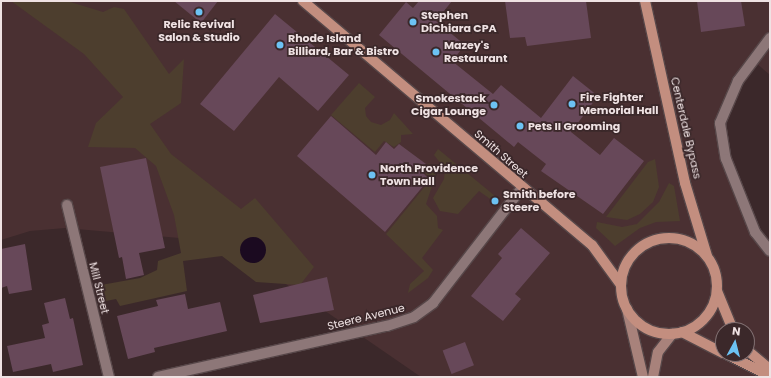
<!DOCTYPE html>
<style>
body{margin:0}
#map{position:relative;width:771px;height:378px;overflow:hidden;background:#3b282a;font-family:Poppins,sans-serif}
div>[style]{position:absolute}
[style*='--x']{left:calc(var(--x)*1px);top:calc(var(--y)*1px);width:calc(var(--w)*1px);rotate:calc(var(--a)*1deg)}
.built>*{inset:0;background:#4a3032}
.green>*{inset:0;background:#4d3e2e}
.water>*{inset:0;background:#1b0a20}
.round{border-radius:50%}
.building>*{inset:0;background:#674859;transform-origin:0 0}
.roads{filter:drop-shadow(1px 0 #574749) drop-shadow(-1px 0 #574749) drop-shadow(0 1px #574749) drop-shadow(0 -1px #574749)}
.street>*{height:10px;margin:-5px;padding:0 5px;transform-origin:5px;border-radius:5px;background:#8d7778}
.secondary>*{height:10px;margin:-5px;padding:0 5px;transform-origin:5px;border-radius:5px;background:#a8827b}
.primary>*{height:10px;margin:-5px;padding:0 5px;transform-origin:5px;border-radius:5px;background:#c38e7f}
.primary>.ring{margin:-5px;padding:0;box-sizing:content-box;background:none;border:10px solid #c38e7f;border-radius:50%}
.dots>*{width:11px;height:11px;translate:-50% -50%;box-sizing:border-box;border:2px solid #3b282a;border-radius:50%}
span{translate:-50% -50%;white-space:nowrap;text-align:center;line-height:1.15;-webkit-text-stroke:3.5px #3b282a;paint-order:stroke}
.poi-label{font-size:11px;color:#efe2e3;font-weight:700}
.left{translate:0 -50%;text-align:left}
.right{translate:-100% -50%;text-align:right}
.street-label{font-size:11px;color:#efe2e3}
.frame{position:absolute;inset:0;border:2px solid #efe2e3;pointer-events:none}
.north{position:absolute;left:715px;top:322px;width:40px;height:40px;box-sizing:border-box;background:#3b282a;border:1px solid #837274;border-radius:50%;rotate:7deg;font-size:11px;font-weight:700;line-height:16px;text-align:center;color:#efe2e3}
.north::after{content:'';display:block;margin:auto;width:14px;height:18px;background:#6cc2f3;clip-path:polygon(50% 0,100% 100%,50% 72%,0 100%)}
</style>
<div id="map">
<div class="built">
<i style="clip-path:polygon(evenodd,1px 1px,770px 1px,770px 75px,756px 63px,729px 95px,722px 142px,770px 255px,770px 377px,421px 377px,225px 242px,65px 228px,30px 231px,1px 240px,1px 1px,723px 330px,747px 330px,747px 354px,723px 354px,723px 330px)"></i>
</div>
<div class="green">
<i style="clip-path:polygon(11px 1px,67px 1px,103px 12px,114px 7px,124px 9px,169px 74px,184px 59px,181px 103px,150px 124px,171px 154px,241px 209px,255px 198px,314px 267px,300px 285px,256px 282px,222px 256px,183px 261px,187px 291px,120px 306px,116px 299px,106px 301px,101px 285px,140px 278px,157px 270px,158px 261px,181px 253px,174px 215px,156px 166px,135px 148px,88px 147px,96px 123px,123px 97px,84px 54px)"></i>
<i style="clip-path:polygon(359px 83px,375px 97px,365px 108px,366px 116px,371px 122px,381px 125px,390px 120px,394px 113px,413px 134px,401px 135px,401px 142px,394px 147px,384px 141px,375px 152px,331px 115px)"></i>
<i style="clip-path:polygon(438px 149px,495px 196px,493px 201px,479px 191px,458px 214px,440px 211px,433px 198px,444px 179px,445px 169px,434px 155px)"></i>
<i style="clip-path:polygon(655px 159px,659px 187px,653px 202px,640px 214px,627px 220px,606px 217px,648px 162px)"></i>
<i style="clip-path:polygon(429px 163px,437px 171px,426px 204px,437px 216px,438px 228px,443px 230px,422px 258px,433px 270px,428px 278px,408px 293px,410px 284px,424px 271px,386px 234px,431px 179px,423px 171px)"></i>
<i style="clip-path:polygon(669px 183px,674px 186px,680px 221px,656px 222px,640px 228px,615px 246px,596px 228px,597px 222px,622px 227px,637px 224px,659px 202px)"></i>
</div>
<div class="water">
<i class="round" style="left:240px;top:237px;width:26px;height:26px"></i>
</div>
<div class="building">
<i style="clip-path:polygon(174px 1px,218px 1px,201px 23px)"></i>
<i style="clip-path:polygon(419px 1px,452px 1px,436px 21px,465px 45px,452px 61px,493px 94px,501px 85px,541px 118px,573px 76px,598px 96px,571px 132px,600px 155px,614px 138px,644px 161px,603px 214px,541px 171px,546px 164px,518px 142px,514px 147px,379px 35px,406px 2px,413px 8px)"></i>
<i style="clip-path:polygon(505px 1px,586px 1px,591px 38px,527px 46px,525px 37px,510px 38px)"></i>
<i style="clip-path:polygon(697px 1px,741px 1px,745px 26px,701px 32px)"></i>
<i style="clip-path:polygon(275px 14px,349px 75px,318px 111px,279px 77px,234px 131px,200px 104px)"></i>
<i style="clip-path:polygon(331px 116px,376px 155px,386px 142px,394px 149px,399px 144px,426px 164px,421px 171px,429px 179px,385px 232px,297px 156px)"></i>
<i style="clip-path:polygon(146px 158px,165px 248px,139px 253px,144px 275px,126px 279px,122px 257px,119px 258px,100px 167px)"></i>
<i style="clip-path:polygon(521px 228px,550px 253px,515px 294px,521px 299px,503px 321px,471px 296px,502px 258px,498px 254px)"></i>
<i style="clip-path:polygon(25px 244px,32px 290px,9px 294px,7px 286px,1px 288px,1px 249px)"></i>
<i style="clip-path:polygon(327px 277px,334px 310px,260px 323px,253px 295px)"></i>
<i style="clip-path:polygon(185px 294px,188px 309px,220px 302px,227px 331px,154px 348px,155px 352px,128px 359px,117px 316px,158px 306px,156px 300px)"></i>
<i style="clip-path:polygon(65px 298px,70px 319px,73px 318px,83px 365px,53px 372px,51px 364px,13px 372px,7px 346px,45px 338px,42px 325px,49px 323px,44px 303px)"></i>
<i style="left:465px;top:342px;width:25px;height:24px;rotate:69deg"></i>
</div>
<div class="roads">
<div class="street">
<i style="--x:770;--y:38;--w:54;--a:126.7"></i>
<i style="--x:738;--y:81;--w:46;--a:113.2"></i>
<i style="--x:720;--y:123;--w:36;--a:81"></i>
<i style="--x:726;--y:159;--w:79;--a:68.3"></i>
<i style="--x:755;--y:232;--w:24;--a:52"></i>
<i style="--x:67;--y:205;--w:177;--a:76.3"></i>
<i style="--x:158;--y:377;--w:235;--a:-12.6"></i>
<i style="--x:387;--y:326;--w:28;--a:-18"></i>
<i style="--x:414;--y:317;--w:24;--a:-36"></i>
<i style="--x:433;--y:303;--w:145;--a:-52.3"></i>
</div>
<div class="secondary">
<i style="--x:627;--y:309;--w:70;--a:76.8"></i>
<i style="--x:653;--y:377;--w:25;--a:-79"></i>
<i style="--x:658;--y:352;--w:23;--a:-52"></i>
</div>
<div class="primary">
<i style="--x:303;--y:1;--w:378;--a:40.2"></i>
<i style="--x:592;--y:245;--w:49;--a:54.1"></i>
<i style="--x:645;--y:1;--w:186;--a:77.6"></i>
<i style="--x:685;--y:183;--w:76;--a:73.2"></i>
<i class="ring" style="left:621px;top:238px;width:86px;height:86px"></i>
<i style="--x:717;--y:291;--w:42;--a:67.7"></i>
<i style="--x:682;--y:332;--w:46;--a:27.1"></i>
<i style="--x:747;--y:350;--w:30;--a:40"></i>
<i style="--x:726;--y:354;--w:49;--a:26.6"></i>
</div>
</div>
<div class="dots">
<i style="left:199px;top:12px;background:#6cc2f3"></i>
<i style="left:413px;top:22px;background:#6cc2f3"></i>
<i style="left:280px;top:45px;background:#6cc2f3"></i>
<i style="left:436px;top:52px;background:#6cc2f3"></i>
<i style="left:572px;top:104px;background:#6cc2f3"></i>
<i style="left:494px;top:105px;background:#6cc2f3"></i>
<i style="left:520px;top:126px;background:#6cc2f3"></i>
<i style="left:372px;top:175px;background:#6cc2f3"></i>
<i style="left:495px;top:201px;background:#6cc2f3"></i>
</div>
<div class="poi-label">
<span class="left" style="left:421px;top:22px">Stephen<br>DiChiara CPA</span>
<span style="left:199px;top:31px">Relic Revival<br>Salon &amp; Studio</span>
<span class="left" style="left:288px;top:45px">Rhode Island<br>Billiard, Bar &amp; Bistro</span>
<span class="left" style="left:444px;top:52px">Mazey's<br>Restaurant</span>
<span class="left" style="left:580px;top:104px">Fire Fighter<br>Memorial Hall</span>
<span class="right" style="left:486px;top:105px">Smokestack<br>Cigar Lounge</span>
<span class="left" style="left:528px;top:126px">Pets II Grooming</span>
<span class="left" style="left:380px;top:175px">North Providence<br>Town Hall</span>
<span class="left" style="left:503px;top:201px">Smith before<br>Steere</span>
</div>
<div class="street-label">
<span style="left:686px;top:128px;rotate:77deg">Centerdale Bypass</span>
<span style="left:501px;top:154px;rotate:41deg">Smith Street</span>
<span style="left:99px;top:288px;rotate:76deg">Mill Street</span>
<span style="left:366px;top:317px;rotate:-14deg">Steere Avenue</span>
</div>
<div class="frame"></div>
<div class="north">N</div>
</div>
